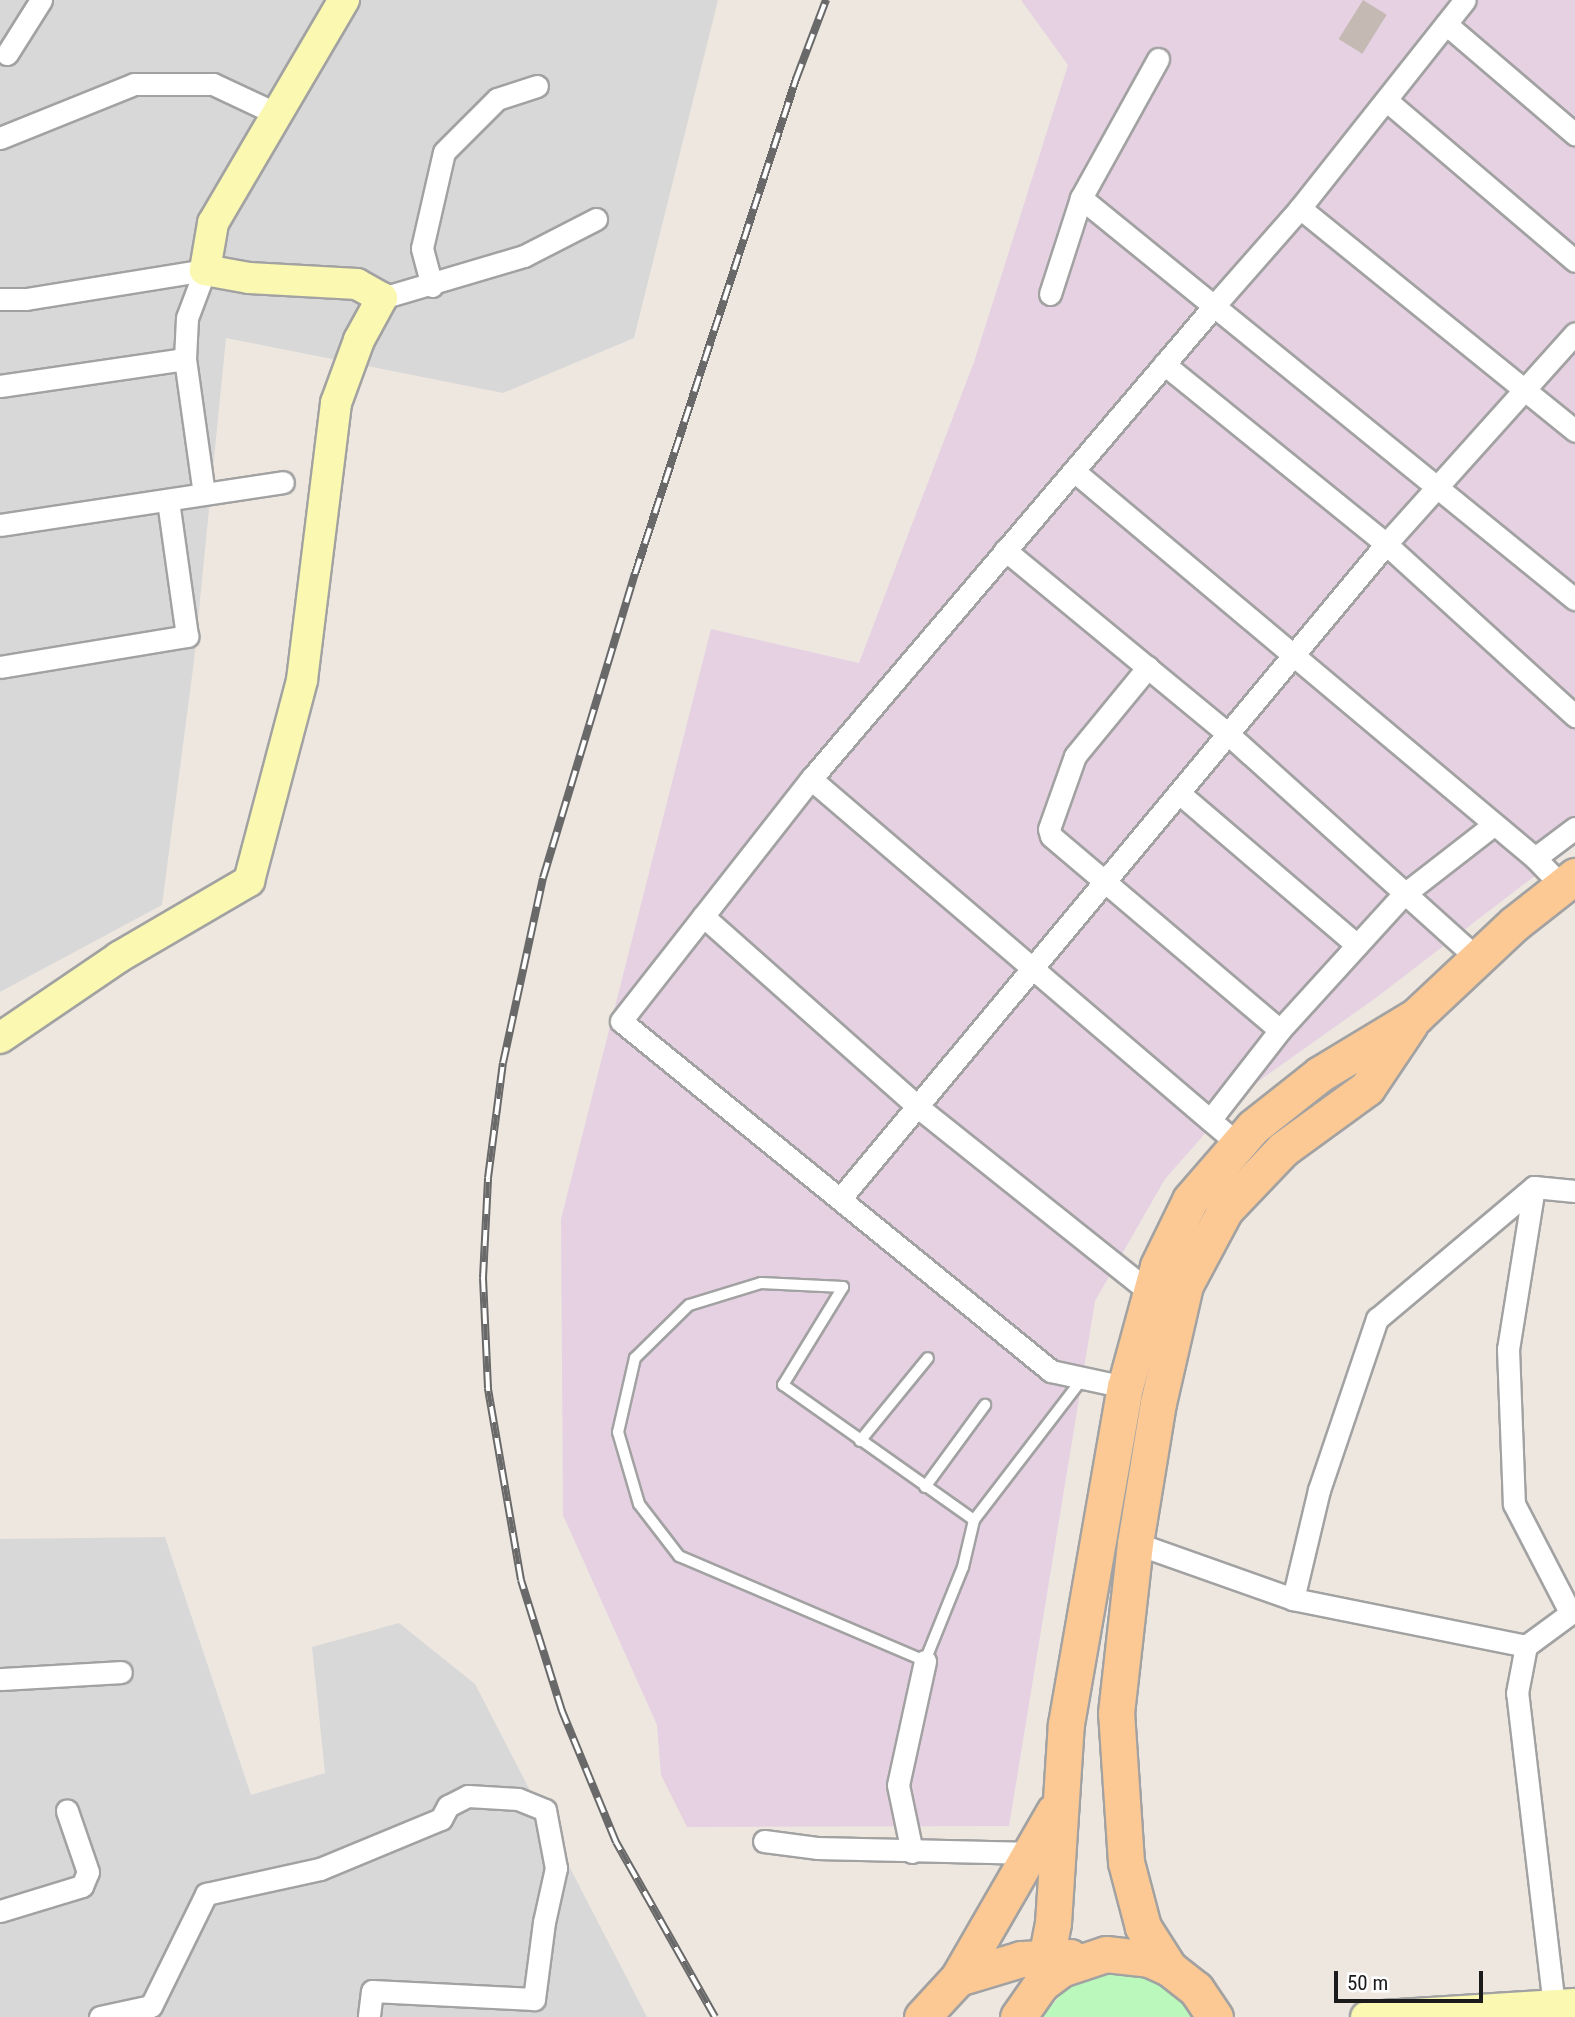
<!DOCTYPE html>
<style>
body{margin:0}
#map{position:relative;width:1575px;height:2017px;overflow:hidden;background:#ede7e0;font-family:"Roboto Condensed",sans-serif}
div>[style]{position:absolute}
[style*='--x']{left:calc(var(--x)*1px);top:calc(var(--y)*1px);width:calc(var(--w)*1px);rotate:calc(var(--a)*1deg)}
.residential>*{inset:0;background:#d9d8d8}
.industrial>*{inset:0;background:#e6d1e3}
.park>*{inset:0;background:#baf9bb}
.building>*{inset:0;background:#c4b9b3;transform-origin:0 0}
.roads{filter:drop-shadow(2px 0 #a2a2a2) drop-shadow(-2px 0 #a2a2a2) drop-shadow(0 2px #a2a2a2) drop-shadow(0 -2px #a2a2a2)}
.lane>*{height:10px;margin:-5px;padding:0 5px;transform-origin:5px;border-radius:5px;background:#fff}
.street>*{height:21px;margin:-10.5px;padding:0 10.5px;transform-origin:10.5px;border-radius:10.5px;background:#fff}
.secondary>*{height:30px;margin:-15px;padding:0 15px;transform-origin:15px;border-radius:15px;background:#faf8b1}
.primary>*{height:35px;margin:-17.5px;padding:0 17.5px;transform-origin:17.5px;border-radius:17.5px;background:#fcc995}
.rail>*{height:8px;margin-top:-4px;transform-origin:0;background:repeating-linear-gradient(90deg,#fff 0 16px,#696969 0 32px);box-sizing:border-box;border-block:2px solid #696969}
span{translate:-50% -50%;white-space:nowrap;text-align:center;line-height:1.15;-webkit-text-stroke:6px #fff;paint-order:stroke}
.scale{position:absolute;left:1334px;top:1971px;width:149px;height:32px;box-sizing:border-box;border:4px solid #1b1b1b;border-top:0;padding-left:9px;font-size:21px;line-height:24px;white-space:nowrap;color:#1b1b1b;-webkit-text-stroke:5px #fff;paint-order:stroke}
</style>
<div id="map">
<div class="residential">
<i style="clip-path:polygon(0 0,718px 0,634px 338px,503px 393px,226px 338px,194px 661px,162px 905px,0 992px)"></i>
<i style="clip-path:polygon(165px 1537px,251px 1795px,325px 1773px,312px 1647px,399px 1623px,475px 1684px,647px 2017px,0 2017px,0 1539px)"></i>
</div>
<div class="industrial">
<i style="clip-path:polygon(1021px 0,1575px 0,1575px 845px,1377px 997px,1239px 1095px,1165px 1179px,1095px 1301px,1009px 1826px,687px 1827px,661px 1775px,657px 1725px,563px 1515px,561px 1219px,711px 629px,859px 663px,974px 362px,1068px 65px)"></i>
</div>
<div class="park">
<i style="clip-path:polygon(1117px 1972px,1160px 1982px,1181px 1996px,1198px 2017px,1042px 2017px,1064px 1991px,1082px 1980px)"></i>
</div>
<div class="building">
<i style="left:1363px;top:0;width:28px;height:46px;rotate:32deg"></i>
</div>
<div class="roads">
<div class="lane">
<i style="--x:860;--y:1441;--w:107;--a:-50.7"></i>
<i style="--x:925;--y:1487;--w:102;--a:-53.8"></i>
<i style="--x:974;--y:1520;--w:234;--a:-144.7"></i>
<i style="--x:783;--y:1385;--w:115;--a:-58.5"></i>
<i style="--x:843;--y:1287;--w:82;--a:-177.2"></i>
<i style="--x:761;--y:1283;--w:75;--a:163"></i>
<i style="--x:689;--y:1305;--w:76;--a:135.5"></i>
<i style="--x:635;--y:1358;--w:76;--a:102.9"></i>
<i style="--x:618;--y:1432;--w:75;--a:73.7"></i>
<i style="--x:639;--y:1504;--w:66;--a:52.4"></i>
<i style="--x:679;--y:1556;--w:267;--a:23.1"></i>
<i style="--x:925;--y:1661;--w:101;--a:-68"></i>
<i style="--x:963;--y:1567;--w:48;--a:-76.8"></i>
<i style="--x:974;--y:1520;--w:179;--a:-52.5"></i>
</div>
<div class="street">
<i style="--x:1446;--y:24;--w:170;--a:40.5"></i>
<i style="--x:7;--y:54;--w:64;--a:-57.8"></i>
<i style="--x:1386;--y:100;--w:248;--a:40.4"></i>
<i style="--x:0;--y:138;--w:144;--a:-21.9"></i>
<i style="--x:134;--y:84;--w:79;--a:0"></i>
<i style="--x:213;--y:84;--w:71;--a:25.1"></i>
<i style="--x:1081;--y:198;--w:171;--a:39.1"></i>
<i style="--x:1214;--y:306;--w:130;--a:-48.7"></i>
<i style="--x:1300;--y:208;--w:265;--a:-51.6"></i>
<i style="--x:1300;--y:208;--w:354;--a:39"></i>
<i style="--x:432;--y:286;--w:39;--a:-105"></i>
<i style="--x:422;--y:248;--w:98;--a:-77.1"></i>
<i style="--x:444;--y:152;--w:75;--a:-45"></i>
<i style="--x:497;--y:99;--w:42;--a:-18"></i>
<i style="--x:1050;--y:294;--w:101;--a:-72.1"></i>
<i style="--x:1081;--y:198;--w:159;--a:-61"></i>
<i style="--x:382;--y:298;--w:148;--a:-16.5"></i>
<i style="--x:524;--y:256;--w:81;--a:-27.2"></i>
<i style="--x:0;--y:299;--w:26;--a:0"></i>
<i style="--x:26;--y:299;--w:181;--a:-9.2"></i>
<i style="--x:205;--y:270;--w:51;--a:110.6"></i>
<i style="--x:187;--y:318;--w:41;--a:92.8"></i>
<i style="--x:185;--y:359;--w:187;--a:171.7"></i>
<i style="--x:185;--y:359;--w:136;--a:82"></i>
<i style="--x:1164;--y:364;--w:286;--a:39"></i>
<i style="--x:1386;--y:544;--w:256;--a:42.3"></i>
<i style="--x:1074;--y:471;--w:602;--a:40.01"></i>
<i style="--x:1535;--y:858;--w:39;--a:46"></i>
<i style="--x:0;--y:525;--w:286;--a:-8.6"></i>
<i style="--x:1005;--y:550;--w:289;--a:39.5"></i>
<i style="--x:1228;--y:734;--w:335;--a:42"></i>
<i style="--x:0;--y:667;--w:190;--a:-9.4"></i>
<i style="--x:187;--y:636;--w:137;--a:-98"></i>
<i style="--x:1148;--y:667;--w:115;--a:129.4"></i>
<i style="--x:1075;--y:756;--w:77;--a:109.6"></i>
<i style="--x:1049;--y:829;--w:7;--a:74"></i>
<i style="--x:1051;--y:836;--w:300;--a:40.3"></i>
<i style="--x:811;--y:779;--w:562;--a:40.52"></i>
<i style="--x:1179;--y:793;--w:234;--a:40.5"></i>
<i style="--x:1535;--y:858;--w:50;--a:-36.9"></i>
<i style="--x:703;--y:916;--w:288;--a:41.6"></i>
<i style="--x:918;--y:1107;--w:298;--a:38.6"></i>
<i style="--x:1210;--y:1120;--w:114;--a:-52.1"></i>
<i style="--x:1280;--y:1030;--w:183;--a:-47.7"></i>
<i style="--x:1403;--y:895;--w:113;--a:-37.8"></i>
<i style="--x:1534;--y:1187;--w:164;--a:99.1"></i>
<i style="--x:1508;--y:1349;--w:155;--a:87.8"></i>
<i style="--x:1514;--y:1504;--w:122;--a:62.6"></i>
<i style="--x:840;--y:1199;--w:853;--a:-50.19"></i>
<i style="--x:1386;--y:544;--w:283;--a:-48.1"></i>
<i style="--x:1125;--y:1387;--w:76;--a:-167.8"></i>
<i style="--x:1051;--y:1371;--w:554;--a:-140.86"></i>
<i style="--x:621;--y:1021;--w:308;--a:-51.9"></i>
<i style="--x:811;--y:779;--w:621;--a:-49.57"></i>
<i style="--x:1214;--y:306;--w:465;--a:39.1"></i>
<i style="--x:1135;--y:1543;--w:168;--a:19.5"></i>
<i style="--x:1526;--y:1646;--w:238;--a:-168.6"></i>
<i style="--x:1293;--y:1599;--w:112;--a:-76.6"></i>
<i style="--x:1319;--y:1490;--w:181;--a:-71.3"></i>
<i style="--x:1377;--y:1319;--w:205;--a:-40.1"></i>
<i style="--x:1534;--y:1187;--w:41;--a:5.6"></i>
<i style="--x:0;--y:1679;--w:121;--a:-3.3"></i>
<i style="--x:764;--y:1841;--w:53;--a:7.5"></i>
<i style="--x:817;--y:1848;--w:216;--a:1.3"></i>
<i style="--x:912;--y:1852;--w:68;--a:-101.8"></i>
<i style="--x:898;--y:1785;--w:127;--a:-77.7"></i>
<i style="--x:0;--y:1911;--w:86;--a:-17"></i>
<i style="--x:82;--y:1886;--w:15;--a:-67"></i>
<i style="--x:88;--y:1872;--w:65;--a:-109"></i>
<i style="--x:151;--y:2006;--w:125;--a:-63.8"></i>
<i style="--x:206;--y:1894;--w:117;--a:-12.4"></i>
<i style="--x:320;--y:1869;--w:131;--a:-22.5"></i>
<i style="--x:441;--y:1819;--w:15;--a:-62"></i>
<i style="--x:448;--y:1806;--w:22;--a:-27"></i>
<i style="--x:468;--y:1796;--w:50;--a:3.4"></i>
<i style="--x:518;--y:1799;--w:29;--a:22"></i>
<i style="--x:545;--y:1810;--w:59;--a:79.3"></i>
<i style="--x:556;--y:1868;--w:55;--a:102.5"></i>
<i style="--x:544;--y:1922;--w:78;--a:97.4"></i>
<i style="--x:534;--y:1999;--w:162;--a:-177.2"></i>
<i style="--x:372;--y:1991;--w:26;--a:97"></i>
<i style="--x:1554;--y:2006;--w:315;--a:-96.7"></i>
<i style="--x:1517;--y:1693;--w:48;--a:-79.2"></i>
<i style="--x:1526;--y:1646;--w:61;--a:-36.3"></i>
<i style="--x:100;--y:2017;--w:52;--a:-12.2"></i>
</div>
<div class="secondary">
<i style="--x:0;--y:1038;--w:144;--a:-34.2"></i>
<i style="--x:119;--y:957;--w:151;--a:-30.3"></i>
<i style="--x:249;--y:881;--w:208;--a:-75.2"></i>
<i style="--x:302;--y:680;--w:279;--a:-83"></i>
<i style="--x:336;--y:403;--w:67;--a:-69.9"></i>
<i style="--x:359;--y:340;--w:48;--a:-61.3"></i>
<i style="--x:382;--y:298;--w:29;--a:-151"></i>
<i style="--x:357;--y:284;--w:108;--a:-176.8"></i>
<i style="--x:249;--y:278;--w:45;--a:-169.7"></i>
<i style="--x:205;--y:270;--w:48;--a:-80.3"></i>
<i style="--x:213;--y:223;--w:259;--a:-59.6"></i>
<i style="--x:1366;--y:2017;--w:209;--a:-3.6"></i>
</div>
<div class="primary">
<i style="--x:1169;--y:1968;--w:49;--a:-122.4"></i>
<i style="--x:1143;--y:1927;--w:67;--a:-104.7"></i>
<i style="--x:1126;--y:1862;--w:149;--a:-93.8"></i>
<i style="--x:1116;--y:1713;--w:171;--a:-83.6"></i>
<i style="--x:1135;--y:1543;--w:142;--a:-80.7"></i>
<i style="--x:1158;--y:1403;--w:121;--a:-77.1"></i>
<i style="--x:1185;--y:1285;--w:85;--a:-61.9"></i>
<i style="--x:1225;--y:1210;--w:84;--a:-46.4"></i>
<i style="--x:1283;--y:1149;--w:104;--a:-36"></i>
<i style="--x:1367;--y:1088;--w:77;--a:-56.1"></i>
<i style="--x:958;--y:1978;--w:66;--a:-16.8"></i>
<i style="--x:1021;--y:1959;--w:49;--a:-2.3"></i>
<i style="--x:1041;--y:1984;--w:62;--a:-78.9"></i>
<i style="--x:1053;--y:1923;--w:199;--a:-86.3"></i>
<i style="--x:1066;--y:1724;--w:342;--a:-80.1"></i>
<i style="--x:1125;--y:1387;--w:125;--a:-74.7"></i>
<i style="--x:1158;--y:1266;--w:73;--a:-64.1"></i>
<i style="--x:1190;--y:1200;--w:96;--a:-49.2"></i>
<i style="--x:1253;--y:1127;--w:85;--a:-38.3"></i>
<i style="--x:1320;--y:1074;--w:112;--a:-31.1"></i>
<i style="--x:1416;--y:1016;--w:134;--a:-43.2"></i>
<i style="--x:1514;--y:924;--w:78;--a:-38.2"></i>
<i style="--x:922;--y:2017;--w:53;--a:-47.3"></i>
<i style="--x:958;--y:1978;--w:192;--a:-60"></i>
<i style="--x:1018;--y:2017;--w:40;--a:-55.1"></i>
<i style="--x:1041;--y:1984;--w:25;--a:-37"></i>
<i style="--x:1061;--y:1969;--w:47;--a:-18.4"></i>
<i style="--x:1106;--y:1954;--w:43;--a:6.6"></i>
<i style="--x:1149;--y:1959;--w:22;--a:24"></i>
<i style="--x:1169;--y:1968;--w:34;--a:38"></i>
<i style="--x:1196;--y:1989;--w:34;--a:56"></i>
</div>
</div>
<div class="rail">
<i style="--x:715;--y:2017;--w:201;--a:-119.5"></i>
<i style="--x:616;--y:1842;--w:142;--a:-112.4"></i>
<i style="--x:562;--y:1711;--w:137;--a:-107.4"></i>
<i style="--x:521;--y:1580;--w:195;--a:-99.8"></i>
<i style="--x:488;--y:1388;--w:110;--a:-92.6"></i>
<i style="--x:483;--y:1278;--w:100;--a:-87.1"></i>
<i style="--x:488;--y:1178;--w:116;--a:-82.6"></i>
<i style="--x:503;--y:1063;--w:189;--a:-77.8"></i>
<i style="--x:543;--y:878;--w:318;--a:-73.2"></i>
<i style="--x:635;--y:574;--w:521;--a:-71.98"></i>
<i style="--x:796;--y:79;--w:85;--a:-69.2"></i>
</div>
<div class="scale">50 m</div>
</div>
